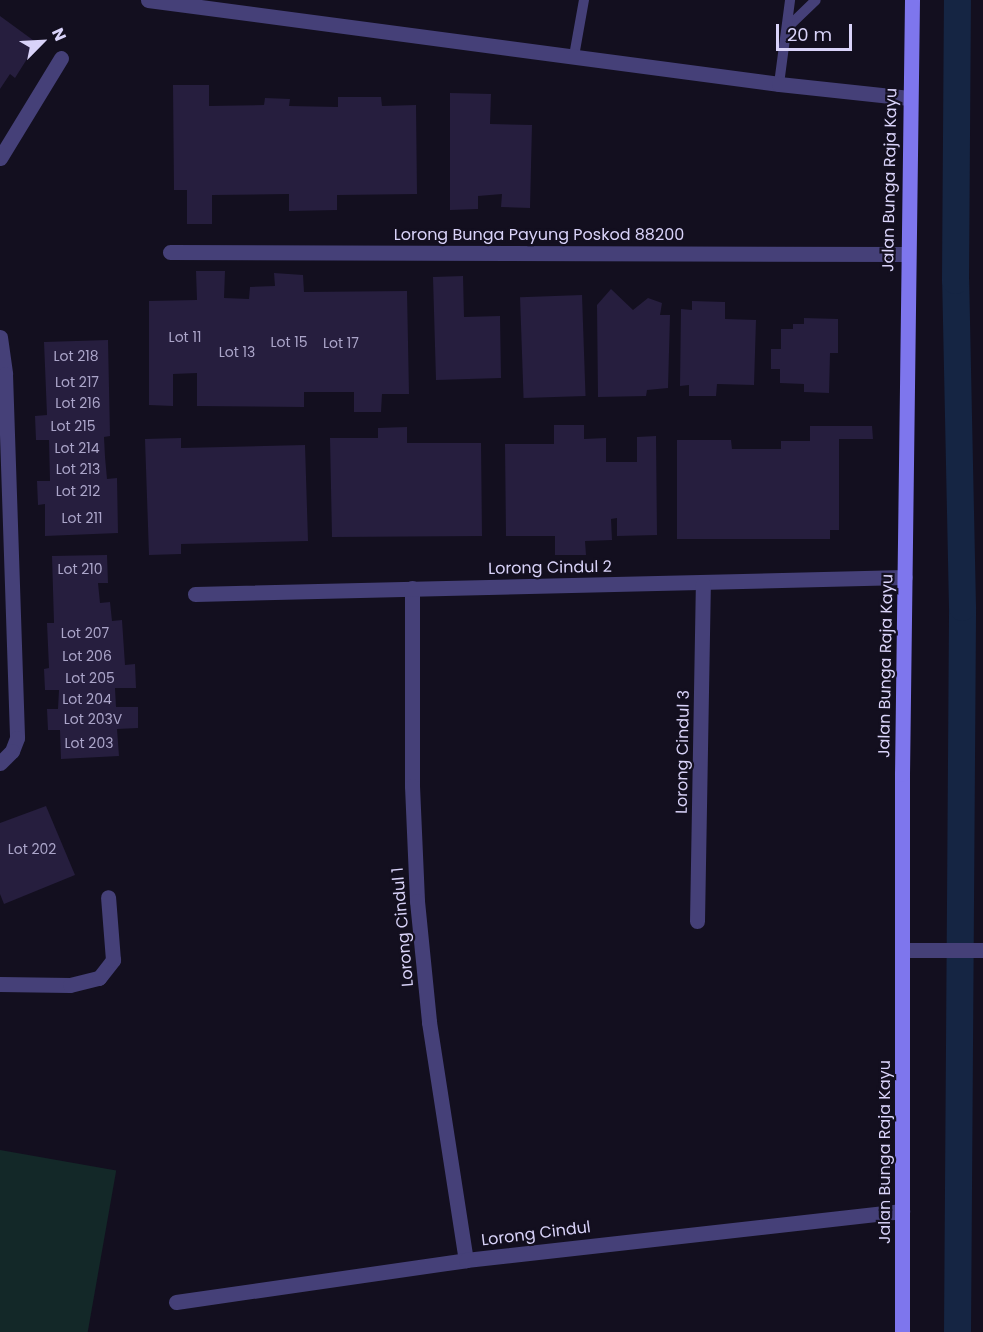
<!DOCTYPE html>
<style>
body{margin:0}
#map{position:relative;width:983px;height:1332px;overflow:hidden;background:#130f1f;font-family:Poppins,sans-serif}
div>[style]{position:absolute}
[style*='--x']{left:calc(var(--x)*1px);top:calc(var(--y)*1px);width:calc(var(--w)*1px);rotate:calc(var(--a)*1deg)}
.green>*{inset:0;background:#132828;transform-origin:0 0}
.canal>*{height:27px;margin:-13.5px;padding:0 13.5px;transform-origin:13.5px;border-radius:13.5px;background:#152543}
.building>*{inset:0;background:#261e3e;transform-origin:0 0}
.lane>*{height:10px;margin:-5px;padding:0 5px;transform-origin:5px;border-radius:5px;background:#454078}
.street>*{height:15px;margin:-7.5px;padding:0 7.5px;transform-origin:7.5px;border-radius:7.5px;background:#454078}
.secondary>*{height:15px;margin:-7.5px;padding:0 7.5px;transform-origin:7.5px;border-radius:7.5px;background:#7e76ed}
span{translate:-50% -50%;white-space:nowrap;text-align:center;line-height:1.15;-webkit-text-stroke:4.5px #130f1f;paint-order:stroke}
.number-label{font-size:14px;color:#aca6ca}
.number-label span{-webkit-text-stroke-width:0}
.street-label{font-size:16px;color:#d9d3f9}
.north{position:absolute;left:12px;top:12px;width:60px;height:60px;-webkit-text-stroke:4px #130f1f;paint-order:stroke;rotate:66deg;font-size:16px;font-weight:700;line-height:24px;text-align:center;color:#d9d3f9}
.north::after{content:'';display:block;margin:auto;width:21px;height:27px;background:#d9d3f9;clip-path:polygon(50% 0,100% 100%,50% 72%,0 100%)}
.scale{position:absolute;left:776px;top:24px;width:76px;height:27px;box-sizing:border-box;border:3px solid #d9d3f9;border-top:0;padding-left:8px;font-size:18px;line-height:21px;white-space:nowrap;color:#d9d3f9;-webkit-text-stroke:4px #130f1f;paint-order:stroke}
</style>
<div id="map">
<div class="green">
<i style="left:0;top:1150px;width:118px;height:182px;rotate:10deg"></i>
</div>
<div class="canal">
<i style="--x:957;--y:1332;--w:725;--a:-89.6"></i>
<i style="--x:962;--y:607;--w:327;--a:-91.2"></i>
<i style="--x:955;--y:280;--w:280;--a:-89.6"></i>
</div>
<div class="building">
<i style="clip-path:polygon(0 16px,37px 43px,15px 78px,10px 74px,0 89px)"></i>
<i style="clip-path:polygon(173px 85px,209px 85px,209px 106px,264px 105px,265px 98px,290px 99px,289px 106px,338px 107px,338px 97px,381px 97px,382px 106px,416px 105px,417px 194px,337px 195px,337px 210px,289px 211px,289px 194px,212px 195px,212px 224px,187px 224px,187px 190px,174px 190px)"></i>
<i style="clip-path:polygon(450px 93px,491px 94px,490px 124px,532px 125px,530px 208px,501px 207px,502px 194px,478px 196px,478px 209px,450px 210px)"></i>
<i style="clip-path:polygon(196px 271px,225px 271px,224px 298px,249px 299px,250px 287px,275px 286px,274px 273px,303px 275px,304px 292px,407px 291px,409px 394px,382px 394px,381px 412px,354px 412px,354px 392px,304px 392px,304px 407px,197px 406px,197px 373px,173px 374px,173px 406px,149px 405px,149px 301px,197px 300px)"></i>
<i style="clip-path:polygon(463px 276px,464px 317px,500px 316px,501px 378px,436px 380px,433px 277px)"></i>
<i style="clip-path:polygon(611px 289px,633px 310px,648px 298px,662px 303px,660px 315px,670px 315px,668px 388px,647px 390px,646px 396px,598px 397px,597px 305px)"></i>
<i style="left:582px;top:295px;width:101px;height:62px;rotate:88deg"></i>
<i style="clip-path:polygon(692px 301px,725px 302px,725px 319px,756px 320px,754px 385px,717px 384px,716px 396px,689px 396px,689px 385px,680px 386px,681px 309px,692px 310px)"></i>
<i style="clip-path:polygon(804px 318px,838px 319px,838px 353px,830px 353px,829px 393px,804px 392px,804px 384px,780px 383px,780px 369px,771px 369px,771px 349px,781px 349px,781px 329px,793px 329px,793px 324px,804px 324px)"></i>
<i style="clip-path:polygon(108px 340px,110px 436px,104px 437px,105px 457px,107px 479px,117px 478px,118px 533px,45px 536px,45px 504px,38px 505px,37px 481px,50px 481px,49px 440px,36px 440px,35px 416px,47px 415px,44px 342px)"></i>
<i style="clip-path:polygon(554px 425px,584px 425px,584px 439px,606px 438px,606px 462px,637px 462px,637px 437px,656px 436px,657px 535px,617px 536px,617px 518px,611px 519px,612px 540px,585px 541px,586px 555px,555px 555px,555px 536px,506px 536px,505px 444px,554px 444px)"></i>
<i style="clip-path:polygon(810px 426px,872px 426px,873px 439px,839px 439px,839px 530px,830px 530px,830px 539px,677px 539px,677px 440px,731px 440px,732px 449px,781px 449px,781px 441px,810px 441px)"></i>
<i style="clip-path:polygon(407px 427px,407px 443px,481px 443px,482px 536px,332px 537px,330px 438px,378px 438px,378px 428px)"></i>
<i style="clip-path:polygon(181px 438px,181px 448px,305px 445px,308px 541px,181px 544px,181px 554px,149px 555px,145px 439px)"></i>
<i style="clip-path:polygon(107px 555px,108px 583px,98px 583px,100px 603px,110px 602px,112px 621px,122px 620px,125px 665px,135px 664px,136px 688px,115px 688px,116px 707px,138px 707px,138px 728px,117px 729px,119px 756px,61px 759px,60px 730px,48px 730px,47px 709px,58px 709px,59px 690px,45px 690px,44px 669px,49px 668px,47px 623px,54px 623px,52px 556px)"></i>
<i style="clip-path:polygon(46px 806px,75px 875px,4px 904px,0 894px,0 823px)"></i>
</div>
<div class="lane">
<i style="--x:789;--y:26;--w:37;--a:-44"></i>
<i style="--x:574;--y:56;--w:57;--a:-79.9"></i>
<i style="--x:779;--y:84;--w:85;--a:-82.5"></i>
</div>
<div class="street">
<i style="--x:148;--y:0;--w:637;--a:7.58"></i>
<i style="--x:779;--y:84;--w:131;--a:6.1"></i>
<i style="--x:0;--y:158;--w:117;--a:-58.6"></i>
<i style="--x:170;--y:252;--w:737;--a:0.16"></i>
<i style="--x:0;--y:337;--w:37;--a:82"></i>
<i style="--x:5;--y:374;--w:364;--a:88.1"></i>
<i style="--x:17;--y:738;--w:14;--a:111"></i>
<i style="--x:12;--y:751;--w:17;--a:135"></i>
<i style="--x:412;--y:588;--w:198;--a:90"></i>
<i style="--x:412;--y:786;--w:115;--a:87.5"></i>
<i style="--x:417;--y:901;--w:122;--a:84.3"></i>
<i style="--x:429;--y:1022;--w:241;--a:81.2"></i>
<i style="--x:195;--y:594;--w:710;--a:-1.37"></i>
<i style="--x:697;--y:921;--w:337;--a:-89"></i>
<i style="--x:904;--y:950;--w:79;--a:0"></i>
<i style="--x:0;--y:984;--w:70;--a:0.8"></i>
<i style="--x:70;--y:985;--w:30;--a:-14"></i>
<i style="--x:99;--y:978;--w:23;--a:-52"></i>
<i style="--x:113;--y:960;--w:63;--a:-94.5"></i>
<i style="--x:176;--y:1302;--w:293;--a:-8.2"></i>
<i style="--x:466;--y:1260;--w:439;--a:-6.4"></i>
</div>
<div class="secondary">
<i style="--x:902;--y:1332;--w:558;--a:-90"></i>
<i style="--x:902;--y:774;--w:774;--a:-89.26"></i>
</div>
<div class="number-label">
<span style="left:185px;top:337px">Lot 11</span>
<span style="left:289px;top:342px">Lot 15</span>
<span style="left:341px;top:343px">Lot 17</span>
<span style="left:237px;top:352px">Lot 13</span>
<span style="left:76px;top:356px">Lot 218</span>
<span style="left:77px;top:382px">Lot 217</span>
<span style="left:78px;top:403px">Lot 216</span>
<span style="left:73px;top:426px">Lot 215</span>
<span style="left:77px;top:448px">Lot 214</span>
<span style="left:78px;top:469px">Lot 213</span>
<span style="left:78px;top:491px">Lot 212</span>
<span style="left:82px;top:518px">Lot 211</span>
<span style="left:80px;top:569px">Lot 210</span>
<span style="left:85px;top:633px">Lot 207</span>
<span style="left:87px;top:656px">Lot 206</span>
<span style="left:90px;top:678px">Lot 205</span>
<span style="left:87px;top:699px">Lot 204</span>
<span style="left:93px;top:719px">Lot 203V</span>
<span style="left:89px;top:743px">Lot 203</span>
<span style="left:32px;top:849px">Lot 202</span>
</div>
<div class="street-label">
<span style="left:890px;top:180px;rotate:-89deg">Jalan Bunga Raja Kayu</span>
<span style="left:539px;top:235px">Lorong Bunga Payung Poskod 88200</span>
<span style="left:550px;top:568px;rotate:-1deg">Lorong Cindul 2</span>
<span style="left:886px;top:666px;rotate:-89deg">Jalan Bunga Raja Kayu</span>
<span style="left:683px;top:752px;rotate:-89deg">Lorong Cindul 3</span>
<span style="left:403px;top:927px;rotate:-95deg">Lorong Cindul 1</span>
<span style="left:885px;top:1152px;rotate:-90deg">Jalan Bunga Raja Kayu</span>
<span style="left:536px;top:1234px;rotate:-7deg">Lorong Cindul</span>
</div>
<div class="north">N</div>
<div class="scale">20 m</div>
</div>
